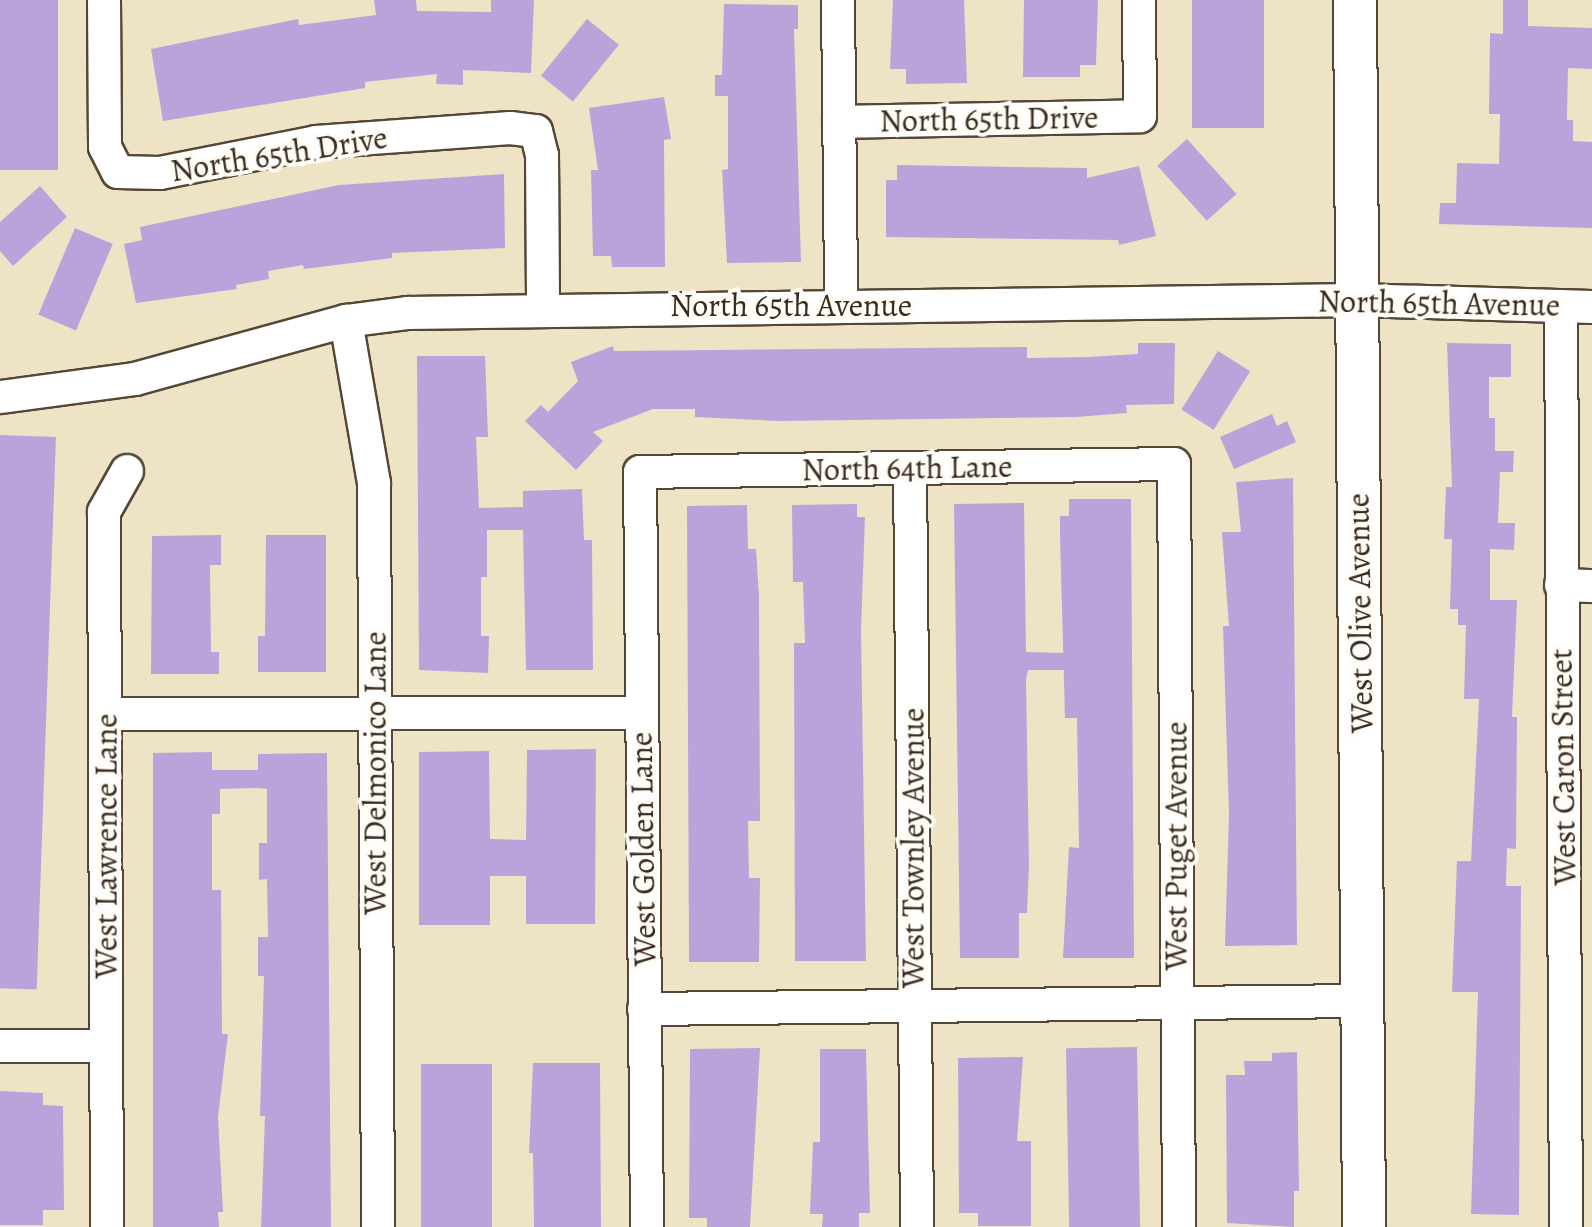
<!DOCTYPE html>
<style>
body{margin:0}
#map{position:relative;width:1592px;height:1227px;overflow:hidden;background:#eee4c5;font-family:Alegreya,serif}
div>[style]{position:absolute}
[style*='--x']{left:calc(var(--x)*1px);top:calc(var(--y)*1px);width:calc(var(--w)*1px);rotate:calc(var(--a)*1deg)}
.building>*{inset:0;background:#b8a4db;transform-origin:0 0}
.roads{filter:drop-shadow(2px 0 #564637) drop-shadow(-2px 0 #564637) drop-shadow(0 2px #564637) drop-shadow(0 -2px #564637)}
.minor>*{height:32px;margin:-16px;padding:0 16px;transform-origin:16px;border-radius:16px;background:#fff}
.major>*{height:42px;margin:-21px;padding:0 21px;transform-origin:21px;border-radius:21px;background:#fff}
span{translate:-50% -50%;white-space:nowrap;text-align:center;line-height:1.15;-webkit-text-stroke:8px #fdfcf7;paint-order:stroke}
.street-label{font-size:32px;color:#3b2a1e}
</style>
<div id="map">
<div class="building">
<i style="left:0;top:0;width:58px;height:170px"></i>
<i style="clip-path:polygon(374px 0,416px 0,417px 11px,491px 12px,491px 0,534px 0,531px 73px,463px 70px,463px 85px,436px 84px,437px 74px,365px 82px,365px 88px,163px 121px,151px 49px,298px 19px,299px 25px,376px 15px)"></i>
<i style="clip-path:polygon(893px 0,964px 0,967px 83px,906px 84px,906px 69px,890px 69px)"></i>
<i style="clip-path:polygon(1024px 0,1098px 0,1096px 65px,1080px 65px,1080px 77px,1023px 77px)"></i>
<i style="left:1192px;top:0;width:72px;height:128px"></i>
<i style="clip-path:polygon(1503px 0,1528px 0,1528px 26px,1592px 28px,1592px 69px,1568px 68px,1567px 120px,1573px 120px,1573px 141px,1592px 142px,1592px 228px,1439px 224px,1440px 203px,1456px 203px,1457px 163px,1499px 164px,1500px 114px,1489px 114px,1490px 33px,1503px 34px)"></i>
<i style="clip-path:polygon(724px 4px,798px 5px,798px 29px,794px 29px,801px 262px,727px 263px,722px 170px,728px 169px,728px 96px,715px 96px,715px 75px,722px 75px)"></i>
<i style="left:587px;top:19px;width:41px;height:73px;rotate:39deg"></i>
<i style="clip-path:polygon(664px 97px,671px 139px,664px 140px,665px 267px,612px 267px,611px 256px,593px 256px,591px 170px,598px 170px,589px 108px)"></i>
<i style="left:1187px;top:139px;width:74px;height:40px;rotate:48deg"></i>
<i style="clip-path:polygon(897px 165px,1087px 168px,1087px 178px,1139px 166px,1156px 236px,1119px 245px,1118px 240px,886px 237px,886px 180px,897px 180px)"></i>
<i style="clip-path:polygon(504px 174px,505px 248px,392px 253px,392px 258px,304px 269px,303px 265px,268px 271px,269px 279px,236px 285px,237px 289px,136px 303px,124px 244px,142px 240px,140px 227px,339px 185px)"></i>
<i style="clip-path:polygon(40px 186px,67px 217px,13px 266px,0 251px,0 222px)"></i>
<i style="left:75px;top:228px;width:41px;height:94px;rotate:23deg"></i>
<i style="clip-path:polygon(1138px 343px,1175px 343px,1174px 404px,1126px 405px,1127px 413px,1076px 417px,780px 421px,695px 417px,695px 409px,653px 409px,593px 432px,603px 441px,576px 470px,525px 421px,541px 405px,548px 412px,578px 381px,571px 362px,613px 346px,614px 351px,1027px 347px,1027px 358px,1088px 357px,1138px 354px)"></i>
<i style="clip-path:polygon(1447px 343px,1511px 344px,1511px 377px,1489px 377px,1489px 418px,1495px 418px,1495px 451px,1514px 451px,1513px 472px,1500px 472px,1498px 523px,1515px 523px,1514px 550px,1490px 549px,1490px 600px,1517px 600px,1512px 717px,1517px 717px,1516px 849px,1507px 848px,1506px 886px,1521px 886px,1519px 1215px,1471px 1214px,1478px 992px,1452px 992px,1457px 861px,1471px 861px,1479px 699px,1464px 699px,1466px 625px,1458px 625px,1458px 609px,1450px 609px,1452px 539px,1444px 539px,1446px 487px,1452px 487px)"></i>
<i style="left:1218px;top:351px;width:38px;height:69px;rotate:32deg"></i>
<i style="clip-path:polygon(417px 356px,485px 356px,488px 437px,476px 437px,479px 508px,523px 507px,523px 491px,582px 489px,584px 540px,592px 540px,593px 670px,526px 670px,523px 530px,487px 530px,487px 577px,481px 577px,481px 636px,489px 636px,488px 673px,419px 670px)"></i>
<i style="clip-path:polygon(1272px 414px,1277px 426px,1287px 421px,1296px 442px,1234px 469px,1220px 437px)"></i>
<i style="left:0;top:435px;width:56px;height:553px;rotate:2deg"></i>
<i style="clip-path:polygon(1293px 478px,1297px 945px,1225px 946px,1229px 814px,1223px 626px,1229px 626px,1222px 532px,1241px 532px,1236px 482px)"></i>
<i style="clip-path:polygon(1069px 499px,1131px 499px,1134px 958px,1063px 958px,1069px 847px,1079px 848px,1077px 718px,1065px 718px,1060px 536px,1060px 516px,1069px 516px)"></i>
<i style="clip-path:polygon(1024px 503px,1026px 652px,1064px 653px,1064px 670px,1028px 670px,1026px 679px,1029px 866px,1027px 913px,1019px 913px,1019px 958px,960px 958px,954px 504px)"></i>
<i style="clip-path:polygon(857px 504px,857px 517px,865px 517px,861px 629px,866px 961px,795px 961px,794px 643px,805px 643px,803px 582px,793px 582px,792px 505px)"></i>
<i style="clip-path:polygon(747px 505px,748px 549px,756px 549px,759px 596px,760px 821px,748px 821px,749px 878px,760px 878px,759px 962px,689px 962px,687px 506px)"></i>
<i style="clip-path:polygon(221px 535px,221px 565px,210px 565px,211px 652px,219px 652px,219px 674px,151px 674px,152px 536px)"></i>
<i style="clip-path:polygon(266px 535px,326px 535px,326px 672px,258px 672px,258px 636px,265px 636px)"></i>
<i style="clip-path:polygon(596px 749px,595px 924px,526px 924px,526px 876px,490px 876px,490px 925px,419px 925px,419px 752px,489px 751px,490px 839px,526px 840px,527px 750px)"></i>
<i style="clip-path:polygon(212px 752px,212px 770px,258px 770px,258px 754px,327px 753px,331px 1227px,261px 1227px,265px 1116px,260px 1116px,264px 976px,258px 976px,258px 937px,268px 937px,267px 879px,259px 880px,259px 843px,267px 843px,267px 789px,258px 788px,220px 789px,220px 814px,212px 814px,212px 890px,221px 890px,222px 1034px,228px 1034px,218px 1117px,223px 1212px,218px 1212px,219px 1227px,153px 1227px,153px 753px)"></i>
<i style="left:1137px;top:1047px;width:180px;height:71px;rotate:89deg"></i>
<i style="clip-path:polygon(760px 1048px,750px 1227px,707px 1227px,707px 1218px,689px 1218px,690px 1049px)"></i>
<i style="clip-path:polygon(820px 1049px,866px 1049px,870px 1213px,859px 1213px,859px 1227px,822px 1227px,823px 1214px,810px 1214px,813px 1142px,820px 1142px)"></i>
<i style="clip-path:polygon(1297px 1052px,1299px 1191px,1294px 1191px,1294px 1227px,1227px 1223px,1226px 1075px,1245px 1075px,1244px 1061px,1272px 1061px,1272px 1053px)"></i>
<i style="clip-path:polygon(1023px 1057px,1017px 1141px,1031px 1141px,1031px 1226px,978px 1226px,978px 1213px,959px 1213px,958px 1058px)"></i>
<i style="clip-path:polygon(533px 1063px,600px 1063px,601px 1227px,534px 1227px,533px 1153px,529px 1153px)"></i>
<i style="left:421px;top:1064px;width:71px;height:163px"></i>
<i style="clip-path:polygon(0 1091px,43px 1093px,43px 1105px,63px 1106px,64px 1210px,43px 1210px,43px 1225px,0 1225px)"></i>
</div>
<div class="roads">
<div class="minor">
<i style="--x:104;--y:0;--w:147;--a:89.6"></i>
<i style="--x:105;--y:147;--w:28;--a:63"></i>
<i style="--x:118;--y:172;--w:42;--a:1.4"></i>
<i style="--x:160;--y:173;--w:159;--a:-11.2"></i>
<i style="--x:316;--y:142;--w:195;--a:-4.1"></i>
<i style="--x:510;--y:128;--w:26;--a:7"></i>
<i style="--x:536;--y:131;--w:25;--a:76"></i>
<i style="--x:542;--y:155;--w:152;--a:89.6"></i>
<i style="--x:838;--y:0;--w:305;--a:89.4"></i>
<i style="--x:839;--y:122;--w:301;--a:-1.1"></i>
<i style="--x:1140;--y:116;--w:116;--a:-90.5"></i>
<i style="--x:1561;--y:306;--w:921;--a:89.69"></i>
<i style="--x:346;--y:321;--w:164;--a:80.2"></i>
<i style="--x:374;--y:483;--w:744;--a:89.69"></i>
<i style="--x:0;--y:397;--w:136;--a:-7.6"></i>
<i style="--x:135;--y:379;--w:219;--a:-15.4"></i>
<i style="--x:346;--y:321;--w:63;--a:-7.4"></i>
<i style="--x:408;--y:313;--w:949;--a:-0.78"></i>
<i style="--x:1357;--y:300;--w:235;--a:1.7"></i>
<i style="--x:910;--y:468;--w:759;--a:89.47"></i>
<i style="--x:1561;--y:585;--w:31;--a:2"></i>
<i style="--x:106;--y:714;--w:536;--a:-0.11"></i>
<i style="--x:644;--y:1009;--w:718;--a:-0.64"></i>
<i style="--x:0;--y:1046;--w:105;--a:0"></i>
<i style="--x:107;--y:1227;--w:715;--a:-90.24"></i>
<i style="--x:104;--y:512;--w:47;--a:-60.7"></i>
<i style="--x:647;--y:1227;--w:755;--a:-90.53"></i>
<i style="--x:640;--y:472;--w:534;--a:-0.86"></i>
<i style="--x:1174;--y:464;--w:763;--a:89.62"></i>
</div>
<div class="major">
<i style="--x:1355;--y:0;--w:1227;--a:89.58"></i>
</div>
</div>
<div class="street-label">
<span style="left:989px;top:119px;rotate:-1deg">North 65th Drive</span>
<span style="left:279px;top:154px;rotate:-9deg">North 65th Drive</span>
<span style="left:1439px;top:303px;rotate:1deg">North 65th Avenue</span>
<span style="left:791px;top:305px">North 65th Avenue</span>
<span style="left:907px;top:468px;rotate:-1deg">North 64th Lane</span>
<span style="left:1360px;top:613px;rotate:-91deg">West Olive Avenue</span>
<span style="left:1563px;top:767px;rotate:-91deg">West Caron Street</span>
<span style="left:375px;top:773px;rotate:-90deg">West Delmonico Lane</span>
<span style="left:106px;top:846px;rotate:-90deg">West Lawrence Lane</span>
<span style="left:1176px;top:846px;rotate:-90deg">West Puget Avenue</span>
<span style="left:913px;top:848px;rotate:-90deg">West Townley Avenue</span>
<span style="left:643px;top:849px;rotate:-91deg">West Golden Lane</span>
</div>
</div>
